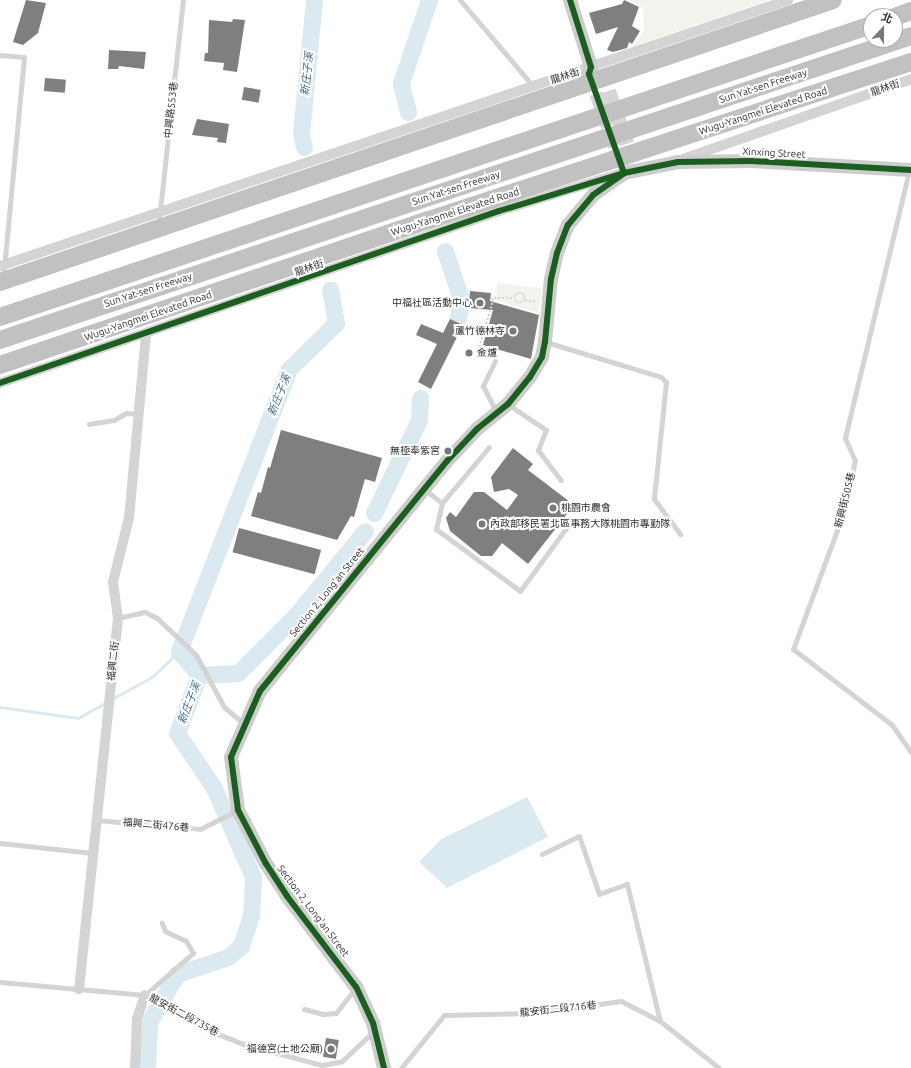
<!DOCTYPE html>
<meta charset="utf-8">
<style>
body{margin:0}
#map{position:relative;width:911px;height:1068px;overflow:hidden;background:#fff;font-family:Ubuntu,"Noto Sans TC",sans-serif}
div>[style]{position:absolute}
[style*='--x']{left:calc(var(--x)*1px);top:calc(var(--y)*1px);width:calc(var(--w)*1px);rotate:calc(var(--a)*1deg)}
.green>*{inset:0;background:#f1f4ed}
.water>*{inset:0;background:#dbe9f0}
.stream>*{height:3px;margin:-1.5px;padding:0 1.5px;transform-origin:1.5px;border-radius:1.5px;background:#dbe9f0}
.river>*{height:17px;margin:-8.5px;padding:0 8.5px;transform-origin:8.5px;border-radius:8.5px;background:#dbe9f0}
.building>*{inset:0;background:#7f7f7f;transform-origin:0 0}
.secondary-tunnel>*{height:14px;margin-top:-7px;transform-origin:0;background:repeating-linear-gradient(90deg,#d5d5d5 0 14px,transparent 0 21px)}
.path>*{height:1.5px;margin-top:-0.75px;transform-origin:0;background:repeating-linear-gradient(90deg,#d4d4d4 0 2px,transparent 0 4px)}
.path>.ring{margin:-0.75px;padding:0;box-sizing:content-box;background:none;border:1.5px solid #d4d4d4;border-radius:50%}
.lane>*{height:5px;margin:-2.5px;padding:0 2.5px;transform-origin:2.5px;border-radius:2.5px;background:#d4d4d4}
.street>*{height:10px;margin:-5px;padding:0 5px;transform-origin:5px;border-radius:5px;background:#d4d4d4}
.secondary>*{height:14px;margin:-7px;padding:0 7px;transform-origin:7px;border-radius:7px;background:#cdcdcd}
.highway>*{height:18px;margin:-9px;padding:0 9px;transform-origin:9px;border-radius:9px;background:#c1c1c1}
.highway-bridge>*{height:18px;margin:-9px;padding:0 9px;transform-origin:9px;border-radius:9px;background:#c1c1c1}
.cycleway>*{height:6px;margin:-3px;padding:0 3px;transform-origin:3px;border-radius:3px;background:#1b5e20}
.dots>*{width:11px;height:11px;translate:-50% -50%;box-sizing:border-box;border:2px solid #fff;border-radius:50%}
span{translate:-50% -50%;white-space:nowrap;text-align:center;line-height:1.15;-webkit-text-stroke:4px #fff;paint-order:stroke}
.street-label{font-size:10px;color:#2f2f2f}
.poi-label{font-size:10px;color:#2f2f2f}
.right{translate:-100% -50%;text-align:right}
.left{translate:0 -50%;text-align:left}
.water-label{font-size:11px;color:#43718c;font-style:italic}
.north{position:absolute;left:863px;top:8px;width:40px;height:40px;box-sizing:border-box;background:#fff;border:1px solid #acacac;border-radius:50%;rotate:22deg;font-size:11px;font-weight:700;line-height:16px;text-align:center;color:#2f2f2f}
.north::after{content:'';display:block;margin:auto;width:14px;height:18px;background:#787878;clip-path:polygon(50% 0,100% 100%,50% 72%,0 100%)}
</style>
<div id="map">
<div class="green">
<i style="clip-path:polygon(630px 0,769px 0,634px 46px,644px 30px,643px 8px)"></i>
<i style="clip-path:polygon(497px 283px,542px 288px,539px 313px,496px 300px)"></i>
</div>
<div class="water">
<i style="clip-path:polygon(527px 797px,548px 837px,447px 888px,419px 862px,441px 839px)"></i>
</div>
<div class="stream">
<i style="--x:112;--y:699;--w:46;--a:-28.8"></i>
<i style="--x:152;--y:677;--w:37;--a:-44"></i>
<i style="--x:0;--y:707;--w:79;--a:8"></i>
<i style="--x:78;--y:718;--w:33;--a:-29"></i>
</div>
<div class="river">
<i style="--x:408;--y:112;--w:30;--a:-104"></i>
<i style="--x:401;--y:83;--w:88;--a:-71.4"></i>
<i style="--x:304;--y:147;--w:14;--a:-102"></i>
<i style="--x:301;--y:133;--w:134;--a:-84.4"></i>
<i style="--x:445;--y:251;--w:51;--a:71.6"></i>
<i style="--x:461;--y:299;--w:24;--a:99"></i>
<i style="--x:374;--y:513;--w:103;--a:-64.2"></i>
<i style="--x:419;--y:420;--w:22;--a:-87"></i>
<i style="--x:199;--y:675;--w:39;--a:-3"></i>
<i style="--x:238;--y:673;--w:83;--a:-45"></i>
<i style="--x:297;--y:614;--w:107;--a:-50.7"></i>
<i style="--x:147;--y:1068;--w:46;--a:-87.5"></i>
<i style="--x:149;--y:1022;--w:56;--a:-59.7"></i>
<i style="--x:177;--y:974;--w:54;--a:-18.4"></i>
<i style="--x:228;--y:957;--w:17;--a:-40"></i>
<i style="--x:241;--y:946;--w:32;--a:-72"></i>
<i style="--x:251;--y:916;--w:39;--a:-87"></i>
<i style="--x:253;--y:877;--w:97;--a:-113.7"></i>
<i style="--x:214;--y:788;--w:66;--a:-123.9"></i>
<i style="--x:177;--y:733;--w:62;--a:-69.2"></i>
<i style="--x:199;--y:675;--w:31;--a:-130"></i>
<i style="--x:179;--y:651;--w:303;--a:-68.7"></i>
<i style="--x:289;--y:369;--w:66;--a:-44.4"></i>
<i style="--x:336;--y:323;--w:34;--a:-100"></i>
</div>
<div class="building">
<i style="clip-path:polygon(26px 0,46px 3px,38px 33px,23px 45px,13px 42px)"></i>
<i style="clip-path:polygon(624px 0,639px 7px,632px 26px,640px 31px,632px 44px,629px 42px,627px 48px,613px 52px,607px 50px,618px 27px,596px 34px,589px 13px,622px 4px)"></i>
<i style="clip-path:polygon(233px 19px,245px 20px,237px 72px,223px 70px,224px 63px,204px 61px,205px 53px,208px 53px,209px 20px,232px 22px)"></i>
<i style="clip-path:polygon(109px 50px,146px 52px,144px 69px,119px 66px,118px 69px,108px 69px)"></i>
<i style="left:45px;top:78px;width:21px;height:13px;rotate:5deg"></i>
<i style="left:244px;top:87px;width:17px;height:13px;rotate:10deg"></i>
<i style="clip-path:polygon(197px 119px,229px 124px,226px 143px,217px 142px,218px 138px,192px 135px)"></i>
<i style="clip-path:polygon(470px 291px,491px 293px,490px 301px,539px 315px,531px 359px,483px 345px,493px 310px,469px 308px)"></i>
<i style="clip-path:polygon(450px 319px,463px 325px,431px 389px,418px 382px,437px 344px,416px 335px,421px 324px,443px 333px)"></i>
<i style="clip-path:polygon(281px 430px,382px 458px,375px 482px,365px 479px,354px 517px,351px 516px,337px 540px,251px 516px,258px 492px,261px 493px,268px 467px,270px 468px)"></i>
<i style="clip-path:polygon(513px 448px,533px 464px,528px 470px,574px 505px,528px 564px,502px 543px,492px 556px,481px 556px,450px 531px,446px 518px,450px 512px,456px 517px,474px 492px,484px 492px,507px 510px,518px 495px,509px 489px,494px 492px,491px 477px)"></i>
<i style="left:239px;top:528px;width:85px;height:25px;rotate:15deg"></i>
<i style="left:326px;top:1038px;width:13px;height:19px;rotate:9deg"></i>
</div>
<div class="secondary-tunnel">
<i style="--x:602;--y:71;--w:97;--a:70.8"></i>
<i style="--x:589;--y:74;--w:100;--a:70.1"></i>
</div>
<div class="path">
<i class="ring" style="left:515px;top:293px;width:8.5px;height:8.5px"></i>
<i style="--x:490;--y:298;--w:24;--a:0"></i>
<i style="--x:525;--y:300;--w:12;--a:9"></i>
<i style="--x:479;--y:347;--w:52;--a:-73.3"></i>
</div>
<div class="lane">
<i style="--x:460;--y:0;--w:113;--a:49.7"></i>
<i style="--x:0;--y:55;--w:24;--a:5"></i>
<i style="--x:24;--y:57;--w:222;--a:95.4"></i>
<i style="--x:909;--y:171;--w:275;--a:103.5"></i>
<i style="--x:845;--y:438;--w:24;--a:66"></i>
<i style="--x:855;--y:460;--w:55;--a:102.5"></i>
<i style="--x:843;--y:514;--w:144;--a:110.3"></i>
<i style="--x:793;--y:649;--w:125;--a:37.5"></i>
<i style="--x:892;--y:725;--w:33;--a:55"></i>
<i style="--x:159;--y:220;--w:221;--a:-83.8"></i>
<i style="--x:546;--y:342;--w:120;--a:16.9"></i>
<i style="--x:661;--y:377;--w:7;--a:45"></i>
<i style="--x:666;--y:382;--w:118;--a:95.9"></i>
<i style="--x:654;--y:499;--w:44;--a:53.4"></i>
<i style="--x:495;--y:361;--w:28;--a:116"></i>
<i style="--x:483;--y:386;--w:28;--a:63"></i>
<i style="--x:509;--y:405;--w:45;--a:34"></i>
<i style="--x:546;--y:430;--w:22;--a:112"></i>
<i style="--x:538;--y:450;--w:38;--a:53"></i>
<i style="--x:89;--y:424;--w:25;--a:-9"></i>
<i style="--x:114;--y:420;--w:14;--a:-30"></i>
<i style="--x:126;--y:413;--w:12;--a:5"></i>
<i style="--x:425;--y:490;--w:21;--a:37"></i>
<i style="--x:442;--y:503;--w:73;--a:-50"></i>
<i style="--x:442;--y:503;--w:27;--a:103"></i>
<i style="--x:436;--y:529;--w:104;--a:36.4"></i>
<i style="--x:520;--y:591;--w:88;--a:-53.8"></i>
<i style="--x:118;--y:618;--w:28;--a:-13"></i>
<i style="--x:145;--y:612;--w:13;--a:27"></i>
<i style="--x:157;--y:618;--w:54;--a:43.5"></i>
<i style="--x:196;--y:655;--w:59;--a:61.7"></i>
<i style="--x:224;--y:707;--w:25;--a:40"></i>
<i style="--x:96;--y:820;--w:104;--a:4.9"></i>
<i style="--x:200;--y:829;--w:42;--a:-26.6"></i>
<i style="--x:0;--y:843;--w:93;--a:6.2"></i>
<i style="--x:542;--y:854;--w:41;--a:-25.9"></i>
<i style="--x:579;--y:836;--w:61;--a:71"></i>
<i style="--x:599;--y:894;--w:30;--a:-20"></i>
<i style="--x:627;--y:884;--w:141;--a:76.5"></i>
<i style="--x:0;--y:982;--w:146;--a:5.1"></i>
<i style="--x:145;--y:995;--w:64;--a:29.7"></i>
<i style="--x:201;--y:1027;--w:45;--a:22"></i>
<i style="--x:243;--y:1044;--w:82;--a:14.9"></i>
<i style="--x:322;--y:1065;--w:20;--a:-11"></i>
<i style="--x:342;--y:1061;--w:44;--a:-43.2"></i>
<i style="--x:145;--y:995;--w:64;--a:-41.2"></i>
<i style="--x:193;--y:953;--w:14;--a:-120"></i>
<i style="--x:186;--y:941;--w:23;--a:-155"></i>
<i style="--x:165;--y:931;--w:9;--a:-111"></i>
<i style="--x:304;--y:1009;--w:20;--a:15"></i>
<i style="--x:323;--y:1014;--w:13;--a:-4"></i>
<i style="--x:336;--y:1013;--w:31;--a:-52"></i>
<i style="--x:401;--y:1068;--w:68;--a:-50.9"></i>
<i style="--x:444;--y:1015;--w:89;--a:-1.3"></i>
<i style="--x:533;--y:1013;--w:89;--a:-7.8"></i>
<i style="--x:621;--y:1001;--w:44;--a:27.1"></i>
<i style="--x:660;--y:1021;--w:75;--a:38.5"></i>
</div>
<div class="street">
<i style="--x:683;--y:159;--w:242;--a:-19.3"></i>
<i style="--x:0;--y:266;--w:832;--a:-18.65"></i>
<i style="--x:0;--y:383;--w:528;--a:-19.02"></i>
<i style="--x:499;--y:211;--w:122;--a:-17.1"></i>
<i style="--x:79;--y:989;--w:373;--a:-84"></i>
<i style="--x:118;--y:618;--w:36;--a:-98"></i>
<i style="--x:113;--y:582;--w:66;--a:-76"></i>
<i style="--x:129;--y:518;--w:185;--a:-84.7"></i>
<i style="--x:135;--y:1068;--w:49;--a:-87.7"></i>
<i style="--x:137;--y:1019;--w:25;--a:-72"></i>
</div>
<div class="secondary">
<i style="--x:570;--y:0;--w:70;--a:72.6"></i>
<i style="--x:591;--y:67;--w:7;--a:106"></i>
<i style="--x:384;--y:1068;--w:46;--a:-103.7"></i>
<i style="--x:373;--y:1023;--w:40;--a:-115"></i>
<i style="--x:356;--y:987;--w:114;--a:-127.2"></i>
<i style="--x:287;--y:896;--w:38;--a:-123"></i>
<i style="--x:266;--y:864;--w:61;--a:-117.4"></i>
<i style="--x:238;--y:810;--w:53;--a:-97.5"></i>
<i style="--x:231;--y:757;--w:72;--a:-66.3"></i>
<i style="--x:260;--y:691;--w:296;--a:-50.9"></i>
<i style="--x:447;--y:461;--w:44;--a:-46.8"></i>
<i style="--x:477;--y:429;--w:40;--a:-39"></i>
<i style="--x:508;--y:404;--w:35;--a:-51"></i>
<i style="--x:530;--y:377;--w:23;--a:-59"></i>
<i style="--x:542;--y:357;--w:15;--a:-79"></i>
<i style="--x:545;--y:342;--w:63;--a:-84.6"></i>
<i style="--x:551;--y:279;--w:27;--a:-77"></i>
<i style="--x:557;--y:253;--w:30;--a:-69"></i>
<i style="--x:568;--y:225;--w:39;--a:-50"></i>
<i style="--x:593;--y:195;--w:38;--a:-35"></i>
<i style="--x:624;--y:173;--w:55;--a:-11.5"></i>
<i style="--x:678;--y:162;--w:73;--a:-0.8"></i>
<i style="--x:751;--y:161;--w:160;--a:3.2"></i>
</div>
<div class="highway">
<i style="--x:895;--y:17;--w:17;--a:-21"></i>
<i style="--x:0;--y:317;--w:919;--a:-18.53"></i>
<i style="--x:0;--y:340;--w:960;--a:-18.45"></i>
</div>
<div class="highway-bridge">
<i style="--x:0;--y:282;--w:879;--a:-18.7"></i>
<i style="--x:0;--y:365;--w:453;--a:-18.7"></i>
<i style="--x:429;--y:220;--w:507;--a:-18.15"></i>
</div>
<div class="cycleway">
<i style="--x:0;--y:383;--w:528;--a:-19.02"></i>
<i style="--x:499;--y:211;--w:131;--a:-16.9"></i>
<i style="--x:624;--y:173;--w:105;--a:-109.5"></i>
<i style="--x:589;--y:74;--w:7;--a:-74"></i>
<i style="--x:591;--y:67;--w:70;--a:-107.4"></i>
<i style="--x:384;--y:1068;--w:46;--a:-103.7"></i>
<i style="--x:373;--y:1023;--w:40;--a:-115"></i>
<i style="--x:356;--y:987;--w:114;--a:-127.2"></i>
<i style="--x:287;--y:896;--w:38;--a:-123"></i>
<i style="--x:266;--y:864;--w:61;--a:-117.4"></i>
<i style="--x:238;--y:810;--w:53;--a:-97.5"></i>
<i style="--x:231;--y:757;--w:72;--a:-66.3"></i>
<i style="--x:260;--y:691;--w:296;--a:-50.9"></i>
<i style="--x:447;--y:461;--w:44;--a:-46.8"></i>
<i style="--x:477;--y:429;--w:40;--a:-39"></i>
<i style="--x:508;--y:404;--w:35;--a:-51"></i>
<i style="--x:530;--y:377;--w:23;--a:-59"></i>
<i style="--x:542;--y:357;--w:15;--a:-79"></i>
<i style="--x:545;--y:342;--w:63;--a:-84.6"></i>
<i style="--x:551;--y:279;--w:27;--a:-77"></i>
<i style="--x:557;--y:253;--w:30;--a:-69"></i>
<i style="--x:568;--y:225;--w:39;--a:-50"></i>
<i style="--x:593;--y:195;--w:38;--a:-35"></i>
<i style="--x:624;--y:173;--w:55;--a:-11.5"></i>
<i style="--x:678;--y:162;--w:73;--a:-0.8"></i>
<i style="--x:751;--y:161;--w:160;--a:3.2"></i>
</div>
<div class="dots">
<i style="left:480px;top:303px;background:#787878"></i>
<i style="left:513px;top:331px;background:#787878"></i>
<i style="left:469px;top:353px;background:#787878"></i>
<i style="left:448px;top:451px;background:#787878"></i>
<i style="left:553px;top:508px;background:#787878"></i>
<i style="left:482px;top:524px;background:#787878"></i>
<i style="left:331px;top:1049px;background:#787878"></i>
</div>
<div class="street-label">
<span style="left:565px;top:76px;rotate:-18deg">龍林街</span>
<span style="left:763px;top:86px;rotate:-18deg">Sun Yat-sen Freeway</span>
<span style="left:885px;top:88px;rotate:-19deg">龍林街</span>
<span style="left:171px;top:110px;rotate:-84deg">中興路553巷</span>
<span style="left:763px;top:111px;rotate:-18deg">Wugu-Yangmei Elevated Road</span>
<span style="left:774px;top:153px;rotate:3deg">Xinxing Street</span>
<span style="left:456px;top:188px;rotate:-18deg">Sun Yat-sen Freeway</span>
<span style="left:455px;top:212px;rotate:-18deg">Wugu-Yangmei Elevated Road</span>
<span style="left:309px;top:268px;rotate:-19deg">龍林街</span>
<span style="left:148px;top:290px;rotate:-18deg">Sun Yat-sen Freeway</span>
<span style="left:148px;top:316px;rotate:-19deg">Wugu-Yangmei Elevated Road</span>
<span style="left:845px;top:500px;rotate:-76deg">新興街505巷</span>
<span style="left:327px;top:592px;rotate:-51deg">Section 2, Long'an Street</span>
<span style="left:113px;top:661px;rotate:-84deg">福興二街</span>
<span style="left:156px;top:825px;rotate:5deg">福興二街476巷</span>
<span style="left:313px;top:911px;rotate:53deg">Section 2, Long'an Street</span>
<span style="left:558px;top:1009px;rotate:-6deg">龍安街二段716巷</span>
<span style="left:184px;top:1015px;rotate:28deg">龍安街二段735巷</span>
</div>
<div class="poi-label">
<span class="right" style="left:472px;top:303px">中福社區活動中心</span>
<span class="right" style="left:505px;top:331px">蘆竹德林寺</span>
<span class="left" style="left:477px;top:353px">金爐</span>
<span class="right" style="left:440px;top:451px">無極奉紫宮</span>
<span class="left" style="left:561px;top:508px">桃園市農會</span>
<span class="left" style="left:490px;top:524px">內政部移民署北區事務大隊桃園市專勤隊</span>
<span class="right" style="left:323px;top:1049px">福德宮(土地公廟)</span>
</div>
<div class="water-label">
<span style="left:307px;top:74px;rotate:-84deg">新庄子溪</span>
<span style="left:279px;top:395px;rotate:-68deg">新庄子溪</span>
<span style="left:189px;top:703px;rotate:-69deg">新庄子溪</span>
</div>
<div class="north">北</div>
</div>
